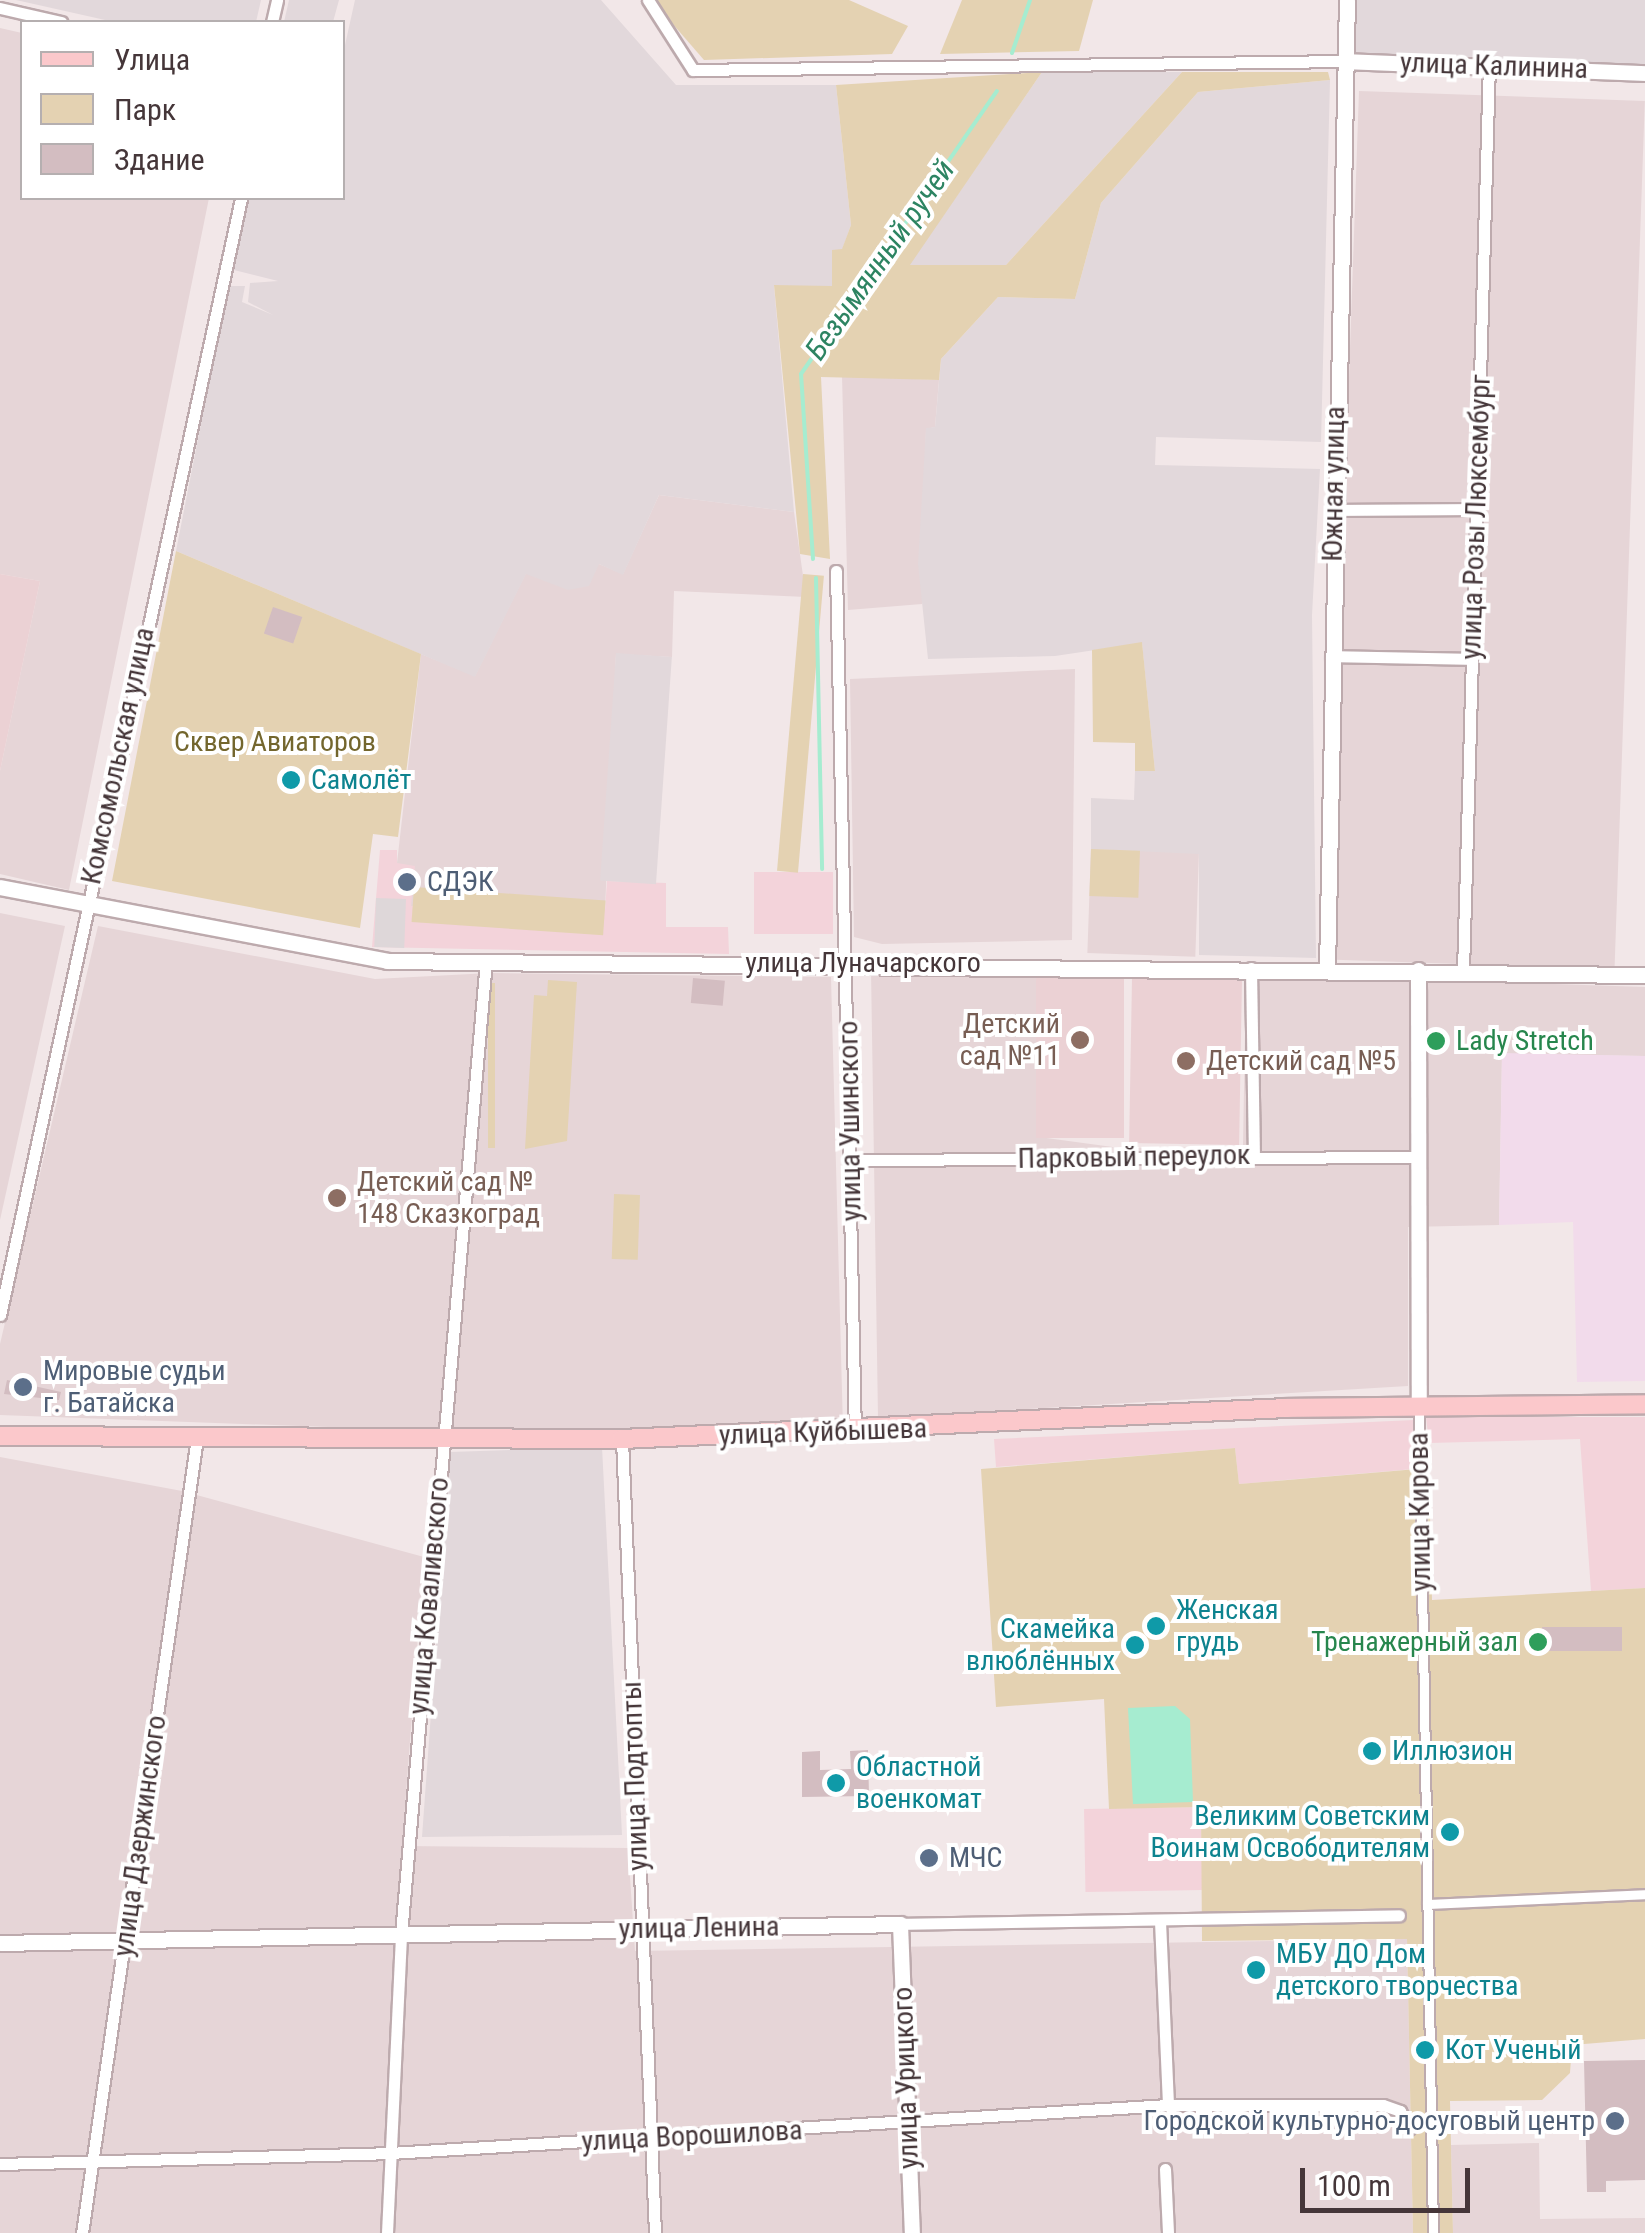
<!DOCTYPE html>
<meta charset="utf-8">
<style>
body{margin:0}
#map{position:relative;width:1645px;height:2233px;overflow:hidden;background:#f2e7e8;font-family:"Roboto Condensed",sans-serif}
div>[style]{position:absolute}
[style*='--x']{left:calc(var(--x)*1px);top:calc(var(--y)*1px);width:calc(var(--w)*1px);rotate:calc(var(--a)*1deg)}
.residential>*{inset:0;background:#e6d5d7;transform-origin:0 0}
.commercial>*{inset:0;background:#f3d3da;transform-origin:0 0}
.industrial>*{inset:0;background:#e2d8db;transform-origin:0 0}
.education>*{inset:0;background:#ebd1d4;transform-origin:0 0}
.medical>*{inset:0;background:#f2dbeb}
.green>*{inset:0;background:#e4d2b2;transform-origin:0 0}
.parking>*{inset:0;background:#ded7d9;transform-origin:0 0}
.water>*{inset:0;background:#a6ecd0}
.stream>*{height:4px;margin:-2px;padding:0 2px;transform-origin:2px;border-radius:2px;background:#a6ecd0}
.building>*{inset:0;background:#d3bdc1;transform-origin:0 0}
.roads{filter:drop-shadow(2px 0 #bdaaad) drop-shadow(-2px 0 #bdaaad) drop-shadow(0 2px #bdaaad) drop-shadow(0 -2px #bdaaad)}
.pedestrian>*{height:9px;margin:-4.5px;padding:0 4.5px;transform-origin:4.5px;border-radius:4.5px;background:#fff}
.minor>*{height:11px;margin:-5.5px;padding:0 5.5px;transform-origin:5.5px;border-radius:5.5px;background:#fff}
.tertiary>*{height:15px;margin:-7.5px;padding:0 7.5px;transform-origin:7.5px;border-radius:7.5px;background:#fff}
.secondary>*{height:18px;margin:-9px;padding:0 9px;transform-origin:9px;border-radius:9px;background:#fbc8cb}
.dots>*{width:28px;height:28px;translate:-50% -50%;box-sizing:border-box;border:5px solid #fff;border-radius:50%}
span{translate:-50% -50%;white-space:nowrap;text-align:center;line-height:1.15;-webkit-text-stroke:8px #fff;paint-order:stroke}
.street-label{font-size:28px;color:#453639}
.park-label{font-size:28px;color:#73662d}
.culture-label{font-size:28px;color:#0d838f}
.left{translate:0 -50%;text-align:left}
.right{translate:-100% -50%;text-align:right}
.service-label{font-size:28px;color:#4e5e75}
.education-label{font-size:28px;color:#785e54}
.leisure-label{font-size:28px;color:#27864d}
.water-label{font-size:30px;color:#2d8462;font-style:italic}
.legend{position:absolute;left:20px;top:20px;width:325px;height:180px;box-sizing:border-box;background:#fff;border:2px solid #b5afb0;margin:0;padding:12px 18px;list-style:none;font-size:30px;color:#453639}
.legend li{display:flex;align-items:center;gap:20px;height:50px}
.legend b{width:50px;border:2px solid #b5afb0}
.scale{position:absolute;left:1300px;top:2168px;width:170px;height:45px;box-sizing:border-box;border:5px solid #453639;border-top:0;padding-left:12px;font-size:30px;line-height:35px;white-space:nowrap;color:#453639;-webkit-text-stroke:8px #fff;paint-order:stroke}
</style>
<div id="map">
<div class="residential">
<i style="clip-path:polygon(0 28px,22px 33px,22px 198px,209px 198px,69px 890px,0 874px,0 771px,40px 581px,0 574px)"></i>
<i style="left:1359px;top:91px;width:286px;height:869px;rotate:2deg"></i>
<i style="clip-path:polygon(842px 376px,939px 380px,935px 427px,926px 429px,922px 604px,848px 610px)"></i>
<i style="clip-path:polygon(659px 495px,794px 512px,806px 597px,674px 591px,672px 657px,616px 654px,605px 910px,411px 907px,397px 863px,421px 654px,475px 676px,526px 573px,599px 564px,623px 574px)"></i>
<i style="clip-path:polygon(1075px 669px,1072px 940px,882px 944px,854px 937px,850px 679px)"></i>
<i style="left:1091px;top:849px;width:108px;height:104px;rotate:2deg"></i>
<i style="clip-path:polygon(0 913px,65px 926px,0 1220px)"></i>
<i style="clip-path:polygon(98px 926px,375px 979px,490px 973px,831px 977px,843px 1429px,572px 1436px,0 1415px,0 1344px)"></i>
<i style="clip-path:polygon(871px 970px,1036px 973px,1039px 1137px,1120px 1148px,1243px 1147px,1246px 974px,1645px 987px,1645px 1056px,1502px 1054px,1499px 1225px,1408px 1227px,1408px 1386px,878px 1418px)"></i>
<i style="clip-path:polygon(0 1457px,182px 1491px,424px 1557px,402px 1846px,628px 1848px,635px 1951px,1407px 1939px,1413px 2233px,0 2233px)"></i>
<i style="clip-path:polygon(1539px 2143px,1540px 2219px,1645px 2218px,1645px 2233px,1453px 2233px,1451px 2145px)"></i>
</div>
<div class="commercial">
<i style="clip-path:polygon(380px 850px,397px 850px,397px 863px,415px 866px,411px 906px,605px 910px,607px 881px,666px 883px,666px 927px,728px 927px,729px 954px,372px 947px)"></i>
<i style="left:833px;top:872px;width:62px;height:79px;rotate:90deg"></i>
<i style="clip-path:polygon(1426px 1417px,1645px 1417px,1645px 1588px,1591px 1591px,1580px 1439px,1429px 1443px)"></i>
<i style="clip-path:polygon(1414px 1420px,1414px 1469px,1239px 1484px,1235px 1448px,996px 1467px,994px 1439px)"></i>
<i style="left:1201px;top:1807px;width:83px;height:117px;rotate:89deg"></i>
</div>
<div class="industrial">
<i style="clip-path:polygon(16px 0,261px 0,256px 22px,114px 22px)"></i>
<i style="clip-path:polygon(289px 0,339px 0,333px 22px,284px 22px)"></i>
<i style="clip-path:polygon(355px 0,601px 0,676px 85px,836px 85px,851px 225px,842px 250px,832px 251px,833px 286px,774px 286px,794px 512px,659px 495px,623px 575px,599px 564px,589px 586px,568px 590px,526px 574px,475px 677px,176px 551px,228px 286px,245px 286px,242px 302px,273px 315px,248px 302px,250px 283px,278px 281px,230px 269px,245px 198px,342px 198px,343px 54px)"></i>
<i style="clip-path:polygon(1356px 0,1645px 0,1645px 69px,1356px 56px)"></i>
<i style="clip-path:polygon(1042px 72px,1182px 72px,1006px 265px,909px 265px)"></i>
<i style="clip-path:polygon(1330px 80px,1321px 442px,1156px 437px,1155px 465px,1320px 469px,1312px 615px,1316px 958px,1199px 955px,1199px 854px,1091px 849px,1091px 798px,1134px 800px,1135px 771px,1155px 771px,1142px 643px,1055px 656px,928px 659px,918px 564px,926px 428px,935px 427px,941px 359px,998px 297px,1075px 299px,1101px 203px,1198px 92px)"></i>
<i style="left:616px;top:653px;width:56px;height:228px;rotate:4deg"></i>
<i style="clip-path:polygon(602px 1447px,622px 1835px,422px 1837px,450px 1452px)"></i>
</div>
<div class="education">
<i style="clip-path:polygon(0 574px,40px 581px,0 771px)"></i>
<i style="left:1036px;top:973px;width:88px;height:165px"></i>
<i style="left:1132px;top:978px;width:110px;height:165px;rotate:1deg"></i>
</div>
<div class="medical">
<i style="clip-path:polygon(1502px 1053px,1645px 1056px,1645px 1381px,1577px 1382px,1573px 1222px,1499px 1225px)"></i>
</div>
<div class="green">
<i style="clip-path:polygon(652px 0,849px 0,908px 26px,892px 54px,704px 60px)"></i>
<i style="clip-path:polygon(962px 0,1093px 0,1079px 51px,940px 54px)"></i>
<i style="clip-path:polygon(1042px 72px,910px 265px,1006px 265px,1182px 72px,1328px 72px,1330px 80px,1198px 92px,1101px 203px,1075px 299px,998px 297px,941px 359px,939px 380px,821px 377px,830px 559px,800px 554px,774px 285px,832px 286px,832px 250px,842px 249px,851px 225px,836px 85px)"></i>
<i style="clip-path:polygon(176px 551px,421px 654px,398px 837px,373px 834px,360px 928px,112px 881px)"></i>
<i style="left:803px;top:574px;width:21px;height:298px;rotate:5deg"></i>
<i style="clip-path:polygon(1142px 642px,1155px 771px,1135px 771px,1135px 743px,1093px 742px,1092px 650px)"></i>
<i style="left:1091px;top:849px;width:49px;height:47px;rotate:2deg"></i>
<i style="left:414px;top:887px;width:192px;height:35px;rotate:4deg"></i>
<i style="clip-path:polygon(548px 980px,577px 982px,567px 1141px,525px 1149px,534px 995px,547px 996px)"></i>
<i style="left:488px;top:983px;width:7px;height:165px"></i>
<i style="left:614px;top:1194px;width:26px;height:65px;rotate:2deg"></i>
<i style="clip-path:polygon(1235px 1448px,1239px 1484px,1429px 1468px,1432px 1600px,1645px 1588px,1645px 2039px,1572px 2045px,1570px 2073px,1542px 2100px,1450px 2101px,1453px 2233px,1413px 2233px,1407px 1939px,1202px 1941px,1201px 1807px,1109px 1809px,1104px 1699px,996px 1707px,981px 1469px)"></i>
</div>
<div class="parking">
<i style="left:376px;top:898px;width:30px;height:49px;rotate:2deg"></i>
</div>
<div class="water">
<i style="clip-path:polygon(1175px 1706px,1190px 1719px,1193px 1802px,1133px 1804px,1128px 1708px)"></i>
</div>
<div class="stream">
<i style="--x:1012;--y:53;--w:56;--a:-71.2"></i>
<i style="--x:813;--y:559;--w:185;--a:-93.7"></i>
<i style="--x:801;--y:374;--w:344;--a:-55.3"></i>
<i style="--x:816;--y:578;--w:291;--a:88.8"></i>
</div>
<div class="building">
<i style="left:273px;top:607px;width:31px;height:28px;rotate:19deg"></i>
<i style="left:693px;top:978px;width:32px;height:25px;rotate:5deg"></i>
<i style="clip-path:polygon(7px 1380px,61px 1392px,59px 1400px,4px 1394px)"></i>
<i style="left:1622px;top:1627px;width:24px;height:80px;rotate:90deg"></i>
<i style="clip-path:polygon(868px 1750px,869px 1796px,802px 1797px,802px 1752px,820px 1751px,820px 1770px,851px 1769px,850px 1751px)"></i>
<i style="clip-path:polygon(1645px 2060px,1645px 2180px,1606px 2181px,1606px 2192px,1587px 2192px,1584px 2061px)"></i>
</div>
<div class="roads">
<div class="pedestrian">
<i style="--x:1419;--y:1406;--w:827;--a:89.03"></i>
<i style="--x:1427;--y:1904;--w:218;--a:-2.6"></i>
</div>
<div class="minor">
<i style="--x:648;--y:0;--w:83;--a:57.3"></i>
<i style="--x:693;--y:70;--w:651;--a:-0.79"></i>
<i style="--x:0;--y:8;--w:63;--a:12.9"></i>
<i style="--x:272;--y:22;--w:23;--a:-77"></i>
<i style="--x:1333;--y:510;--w:143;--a:-0.4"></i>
<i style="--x:836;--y:571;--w:861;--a:88.74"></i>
<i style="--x:1331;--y:656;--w:141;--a:1.2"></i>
<i style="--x:1251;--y:968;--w:188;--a:89.1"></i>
<i style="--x:1463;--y:971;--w:907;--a:-88.36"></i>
<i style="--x:850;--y:1160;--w:568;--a:-0.3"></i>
<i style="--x:0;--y:1315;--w:1143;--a:-77.82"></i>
<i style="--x:622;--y:1439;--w:795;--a:87.62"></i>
<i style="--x:1160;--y:1921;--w:184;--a:87.5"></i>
<i style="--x:900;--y:1924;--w:499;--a:-1"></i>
<i style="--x:0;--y:2164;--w:390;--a:-1.6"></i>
<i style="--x:390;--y:2153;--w:779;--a:-3.53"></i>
<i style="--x:1168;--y:2105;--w:215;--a:0"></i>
<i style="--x:1383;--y:2105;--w:18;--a:19"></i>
<i style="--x:1400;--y:2111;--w:20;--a:63"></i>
<i style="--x:1165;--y:2169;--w:64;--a:87.3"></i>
<i style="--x:82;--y:2233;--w:803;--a:-81.77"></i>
<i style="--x:387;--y:2233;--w:299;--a:-87.3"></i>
<i style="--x:401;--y:1934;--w:977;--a:-85.01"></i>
</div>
<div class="tertiary">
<i style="--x:1344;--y:61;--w:301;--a:2.3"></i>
<i style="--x:0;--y:887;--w:394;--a:10.8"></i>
<i style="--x:387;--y:961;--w:1258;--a:0.64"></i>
<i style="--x:1327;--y:969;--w:969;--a:-88.82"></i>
<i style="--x:1418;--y:970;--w:434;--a:89.9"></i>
<i style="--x:0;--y:1943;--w:900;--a:-1.21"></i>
<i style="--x:900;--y:1924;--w:309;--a:87.8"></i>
</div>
<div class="secondary">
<i style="--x:0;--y:1436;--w:622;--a:0.28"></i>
<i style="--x:622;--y:1439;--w:666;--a:-2.67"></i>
<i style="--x:1287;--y:1408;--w:358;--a:-0.6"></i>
</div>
</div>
<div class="dots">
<i style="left:291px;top:780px;background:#0f9aa8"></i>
<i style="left:407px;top:882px;background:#5c6f8a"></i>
<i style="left:1080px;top:1040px;background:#8d6e63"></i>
<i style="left:1436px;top:1041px;background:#2e9e5b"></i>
<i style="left:1186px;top:1061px;background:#8d6e63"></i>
<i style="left:337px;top:1198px;background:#8d6e63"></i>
<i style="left:23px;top:1387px;background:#5c6f8a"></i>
<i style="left:1156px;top:1626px;background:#0f9aa8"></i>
<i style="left:1538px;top:1642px;background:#2e9e5b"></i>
<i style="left:1135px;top:1645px;background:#0f9aa8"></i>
<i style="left:1372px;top:1751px;background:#0f9aa8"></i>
<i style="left:836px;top:1783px;background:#0f9aa8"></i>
<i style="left:1450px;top:1832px;background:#0f9aa8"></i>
<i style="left:929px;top:1858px;background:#5c6f8a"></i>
<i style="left:1256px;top:1970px;background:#0f9aa8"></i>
<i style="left:1425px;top:2050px;background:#0f9aa8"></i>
<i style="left:1615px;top:2121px;background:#5c6f8a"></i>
</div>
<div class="street-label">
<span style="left:1494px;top:66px;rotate:2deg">улица Калинина</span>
<span style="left:1334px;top:484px;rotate:-89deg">Южная улица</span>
<span style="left:1476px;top:517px;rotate:-88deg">улица Розы Люксембург</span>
<span style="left:118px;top:756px;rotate:-78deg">Комсомольская улица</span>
<span style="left:863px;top:963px">улица Луначарского</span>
<span style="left:850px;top:1121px;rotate:-91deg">улица Ушинского</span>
<span style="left:1134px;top:1157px;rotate:-1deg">Парковый переулок</span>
<span style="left:823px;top:1432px;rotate:-2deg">улица Куйбышева</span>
<span style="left:1420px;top:1512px;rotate:-91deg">улица Кирова</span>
<span style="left:429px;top:1596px;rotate:-85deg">улица Коваливского</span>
<span style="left:635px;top:1776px;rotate:-92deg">улица Подтопты</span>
<span style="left:140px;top:1836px;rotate:-82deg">улица Дзержинского</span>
<span style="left:699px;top:1928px;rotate:-1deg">улица Ленина</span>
<span style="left:906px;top:2078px;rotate:-92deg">улица Урицкого</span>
<span style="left:692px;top:2136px;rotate:-3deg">улица Ворошилова</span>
</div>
<div class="park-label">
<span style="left:275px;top:742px">Сквер Авиаторов</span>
</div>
<div class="culture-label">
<span class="left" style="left:311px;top:780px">Самолёт</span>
<span class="left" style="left:1176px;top:1626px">Женская<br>грудь</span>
<span class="right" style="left:1115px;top:1645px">Скамейка<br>влюблённых</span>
<span class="left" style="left:1392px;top:1751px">Иллюзион</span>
<span class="left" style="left:856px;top:1783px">Областной<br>военкомат</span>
<span class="right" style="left:1430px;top:1832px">Великим Советским<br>Воинам Освободителям</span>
<span class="left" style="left:1276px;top:1970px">МБУ ДО Дом<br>детского творчества</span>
<span class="left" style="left:1445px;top:2050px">Кот Ученый</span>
</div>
<div class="service-label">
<span class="left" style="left:427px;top:882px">СДЭК</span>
<span class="left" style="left:43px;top:1387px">Мировые судьи<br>г. Батайска</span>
<span class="left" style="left:949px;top:1858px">МЧС</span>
<span class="right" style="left:1595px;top:2121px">Городской культурно-досуговый центр</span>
</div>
<div class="education-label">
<span class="right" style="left:1060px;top:1040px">Детский<br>сад №11</span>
<span class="left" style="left:1206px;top:1061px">Детский сад №5</span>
<span class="left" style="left:357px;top:1198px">Детский сад №<br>148 Сказкоград</span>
</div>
<div class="leisure-label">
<span class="left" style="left:1456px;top:1041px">Lady Stretch</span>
<span class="right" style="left:1518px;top:1642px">Тренажерный зал</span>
</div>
<div class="water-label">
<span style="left:880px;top:260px;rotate:-55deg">Безымянный ручей</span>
</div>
<ul class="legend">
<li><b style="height:12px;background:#fbc8cb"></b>Улица</li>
<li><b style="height:28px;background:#e4d2b2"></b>Парк</li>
<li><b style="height:28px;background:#d3bdc1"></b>Здание</li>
</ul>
<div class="scale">100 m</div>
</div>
